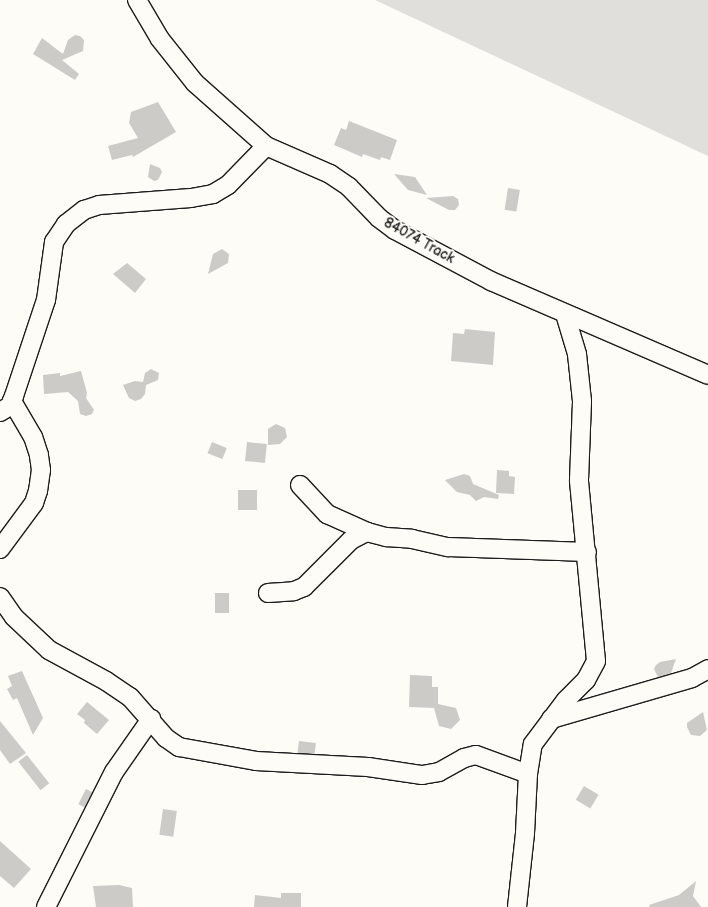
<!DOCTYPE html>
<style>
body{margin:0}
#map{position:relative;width:708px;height:907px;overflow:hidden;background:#fdfcf7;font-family:"Balsamiq Sans",sans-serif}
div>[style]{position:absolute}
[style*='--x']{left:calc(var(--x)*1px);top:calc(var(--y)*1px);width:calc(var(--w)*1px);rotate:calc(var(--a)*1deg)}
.green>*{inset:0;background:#e0dfdb}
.building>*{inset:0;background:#cccbc8;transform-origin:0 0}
.roads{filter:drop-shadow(1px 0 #1c1c1c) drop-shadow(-1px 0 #1c1c1c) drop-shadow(0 1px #1c1c1c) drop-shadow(0 -1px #1c1c1c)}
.minor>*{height:18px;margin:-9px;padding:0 9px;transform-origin:9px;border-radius:9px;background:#fdfcf7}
span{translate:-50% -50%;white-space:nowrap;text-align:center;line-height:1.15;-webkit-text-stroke:4px #fdfcf7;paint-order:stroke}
.street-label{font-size:14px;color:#1c1c1c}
</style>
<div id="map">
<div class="green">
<i style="clip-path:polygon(375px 0,708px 0,708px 156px)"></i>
</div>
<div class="building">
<i style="clip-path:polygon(75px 35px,80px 36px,84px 40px,83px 51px,62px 60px,79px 74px,75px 80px,33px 54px,42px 38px,63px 54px,68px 40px)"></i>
<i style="clip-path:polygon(158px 102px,176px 132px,133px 157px,132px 155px,112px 160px,108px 146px,138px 138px,129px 123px,131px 112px)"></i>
<i style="clip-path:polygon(349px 121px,397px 140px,390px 160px,381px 157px,380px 160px,363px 154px,362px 157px,334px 145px,341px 128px,346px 130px)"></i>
<i style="clip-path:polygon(150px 164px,160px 168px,162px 172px,158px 180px,154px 181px,148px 177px)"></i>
<i style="clip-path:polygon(394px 174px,415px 177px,427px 195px,408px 190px)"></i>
<i style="left:508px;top:188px;width:12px;height:22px;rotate:9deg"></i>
<i style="clip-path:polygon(453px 196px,458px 199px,459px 205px,455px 210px,449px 210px,426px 198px)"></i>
<i style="clip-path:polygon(222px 249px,229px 254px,228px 263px,208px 274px,213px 254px)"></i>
<i style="clip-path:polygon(127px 263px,146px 279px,135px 293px,113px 274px)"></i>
<i style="clip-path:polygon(465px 329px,495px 332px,493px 365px,451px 361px,453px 333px,464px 334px)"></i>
<i style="clip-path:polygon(151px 369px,159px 373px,158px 380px,146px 385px,145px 394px,141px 399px,135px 401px,129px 398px,123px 385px,135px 381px,143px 382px,145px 373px)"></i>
<i style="clip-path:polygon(81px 371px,87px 393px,86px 398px,94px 410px,92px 414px,86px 416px,80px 414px,78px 401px,68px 392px,44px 394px,43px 375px,60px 373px,60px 376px)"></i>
<i style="clip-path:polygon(276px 424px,285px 428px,287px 437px,280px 444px,268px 445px,268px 429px)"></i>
<i style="left:212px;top:442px;width:16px;height:12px;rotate:22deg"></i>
<i style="left:247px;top:442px;width:20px;height:19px;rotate:6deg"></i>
<i style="clip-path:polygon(497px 470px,509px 471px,509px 476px,515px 477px,514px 494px,496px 493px)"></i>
<i style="clip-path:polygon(464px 474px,470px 476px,473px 484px,499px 495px,498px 499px,484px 497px,476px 501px,470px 495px,457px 492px,445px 480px)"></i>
<i style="left:238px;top:490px;width:19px;height:20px"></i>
<i style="left:215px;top:593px;width:14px;height:20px"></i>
<i style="clip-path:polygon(676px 659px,671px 673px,658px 677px,654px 669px,656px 665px,660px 662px)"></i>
<i style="clip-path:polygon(22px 671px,43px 718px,33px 735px,17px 698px,13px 700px,7px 689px,12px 686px,8px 676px)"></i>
<i style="clip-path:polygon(410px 675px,432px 676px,432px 687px,438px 687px,438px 704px,456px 708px,460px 720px,451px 729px,439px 726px,434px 708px,409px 707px)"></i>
<i style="clip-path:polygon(87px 702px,109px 720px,97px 734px,84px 723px,85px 720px,77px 714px)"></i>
<i style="clip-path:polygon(703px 712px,707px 730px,700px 736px,691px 735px,687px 727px,687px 723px)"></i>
<i style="clip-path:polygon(0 721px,26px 753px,10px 764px,0 750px)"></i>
<i style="left:299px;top:741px;width:17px;height:12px;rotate:7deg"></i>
<i style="left:27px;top:755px;width:36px;height:11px;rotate:52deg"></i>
<i style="left:584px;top:786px;width:17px;height:16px;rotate:31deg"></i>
<i style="left:86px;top:789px;width:7px;height:17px;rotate:27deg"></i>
<i style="left:163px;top:809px;width:14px;height:26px;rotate:8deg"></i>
<i style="clip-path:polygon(0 841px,31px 869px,14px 888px,0 876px)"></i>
<i style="clip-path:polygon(696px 881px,693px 896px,701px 907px,650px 907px,649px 905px,679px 895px)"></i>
<i style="clip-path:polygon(119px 885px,132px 888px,133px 907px,96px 907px,93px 886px)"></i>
<i style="clip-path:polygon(281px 893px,301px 893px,301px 907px,254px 907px,255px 895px,281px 898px)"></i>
</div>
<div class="roads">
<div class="minor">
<i style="--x:137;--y:0;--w:45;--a:59.5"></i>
<i style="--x:160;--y:39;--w:56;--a:51.5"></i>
<i style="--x:195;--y:83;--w:95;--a:41.6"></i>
<i style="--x:266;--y:146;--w:70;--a:23.6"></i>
<i style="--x:330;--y:174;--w:23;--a:34"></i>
<i style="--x:349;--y:187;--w:43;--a:45.9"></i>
<i style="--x:379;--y:218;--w:20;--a:37"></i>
<i style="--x:395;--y:230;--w:109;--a:28"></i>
<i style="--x:491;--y:281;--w:236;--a:23.4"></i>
<i style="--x:0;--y:412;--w:12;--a:-31"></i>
<i style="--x:10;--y:406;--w:11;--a:-68"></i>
<i style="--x:14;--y:396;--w:101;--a:-71.6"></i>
<i style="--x:46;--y:300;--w:59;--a:-82.1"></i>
<i style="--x:54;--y:242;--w:22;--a:-56"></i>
<i style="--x:66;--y:224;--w:23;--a:-38"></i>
<i style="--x:84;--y:210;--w:16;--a:-18"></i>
<i style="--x:99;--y:205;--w:92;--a:-4.4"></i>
<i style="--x:191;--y:198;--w:22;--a:-10"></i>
<i style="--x:213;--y:194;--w:17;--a:-31"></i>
<i style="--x:228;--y:185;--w:54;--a:-45.7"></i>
<i style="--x:300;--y:485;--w:40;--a:47"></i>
<i style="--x:327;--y:514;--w:44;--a:24.2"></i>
<i style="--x:367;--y:532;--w:20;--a:15"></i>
<i style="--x:386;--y:537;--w:26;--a:4"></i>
<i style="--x:412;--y:539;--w:37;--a:13"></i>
<i style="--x:448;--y:547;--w:139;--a:2.1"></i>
<i style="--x:0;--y:549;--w:57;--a:-53.5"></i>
<i style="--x:34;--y:503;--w:13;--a:-72"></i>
<i style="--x:38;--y:491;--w:21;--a:-82"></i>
<i style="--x:41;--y:470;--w:15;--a:-98"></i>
<i style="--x:39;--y:455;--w:19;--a:-108"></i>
<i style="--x:33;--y:437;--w:42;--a:-120.3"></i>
<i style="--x:268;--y:593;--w:26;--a:-4"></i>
<i style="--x:294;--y:591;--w:11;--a:-22"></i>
<i style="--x:304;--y:587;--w:66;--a:-45"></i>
<i style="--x:351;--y:540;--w:18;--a:-27"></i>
<i style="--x:0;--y:597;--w:24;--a:55"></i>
<i style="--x:14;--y:617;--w:48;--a:43.3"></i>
<i style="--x:49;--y:650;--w:65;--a:28.5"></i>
<i style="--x:106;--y:681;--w:29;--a:34"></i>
<i style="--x:130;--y:697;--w:55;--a:48.7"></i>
<i style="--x:166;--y:738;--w:16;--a:35"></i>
<i style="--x:179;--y:747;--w:78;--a:10.3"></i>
<i style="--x:256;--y:761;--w:112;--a:3.1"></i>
<i style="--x:368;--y:767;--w:55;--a:8.4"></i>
<i style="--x:422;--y:775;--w:17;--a:-10"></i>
<i style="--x:439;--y:772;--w:29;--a:-29"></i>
<i style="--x:464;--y:758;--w:12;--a:-14"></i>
<i style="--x:476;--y:755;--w:55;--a:20.1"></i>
<i style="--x:551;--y:719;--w:147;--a:-16.2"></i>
<i style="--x:692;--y:678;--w:18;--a:-29"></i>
<i style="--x:46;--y:907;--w:151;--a:-63.3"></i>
<i style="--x:114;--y:772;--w:65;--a:-55.1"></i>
<i style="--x:517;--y:907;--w:74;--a:-83.8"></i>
<i style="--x:525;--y:833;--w:59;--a:-87.1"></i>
<i style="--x:528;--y:774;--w:30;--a:-81"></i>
<i style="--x:533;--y:744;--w:55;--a:-53.1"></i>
<i style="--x:566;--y:700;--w:28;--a:-45"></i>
<i style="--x:586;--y:680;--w:21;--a:-62"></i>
<i style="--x:596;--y:661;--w:182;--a:-95.4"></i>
<i style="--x:579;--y:480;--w:79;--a:-87.8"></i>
<i style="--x:582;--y:401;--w:47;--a:-96.1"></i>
<i style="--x:577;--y:354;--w:42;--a:-106.7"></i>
</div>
</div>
<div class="street-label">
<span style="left:419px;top:241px;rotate:29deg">84074 Track</span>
</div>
</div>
